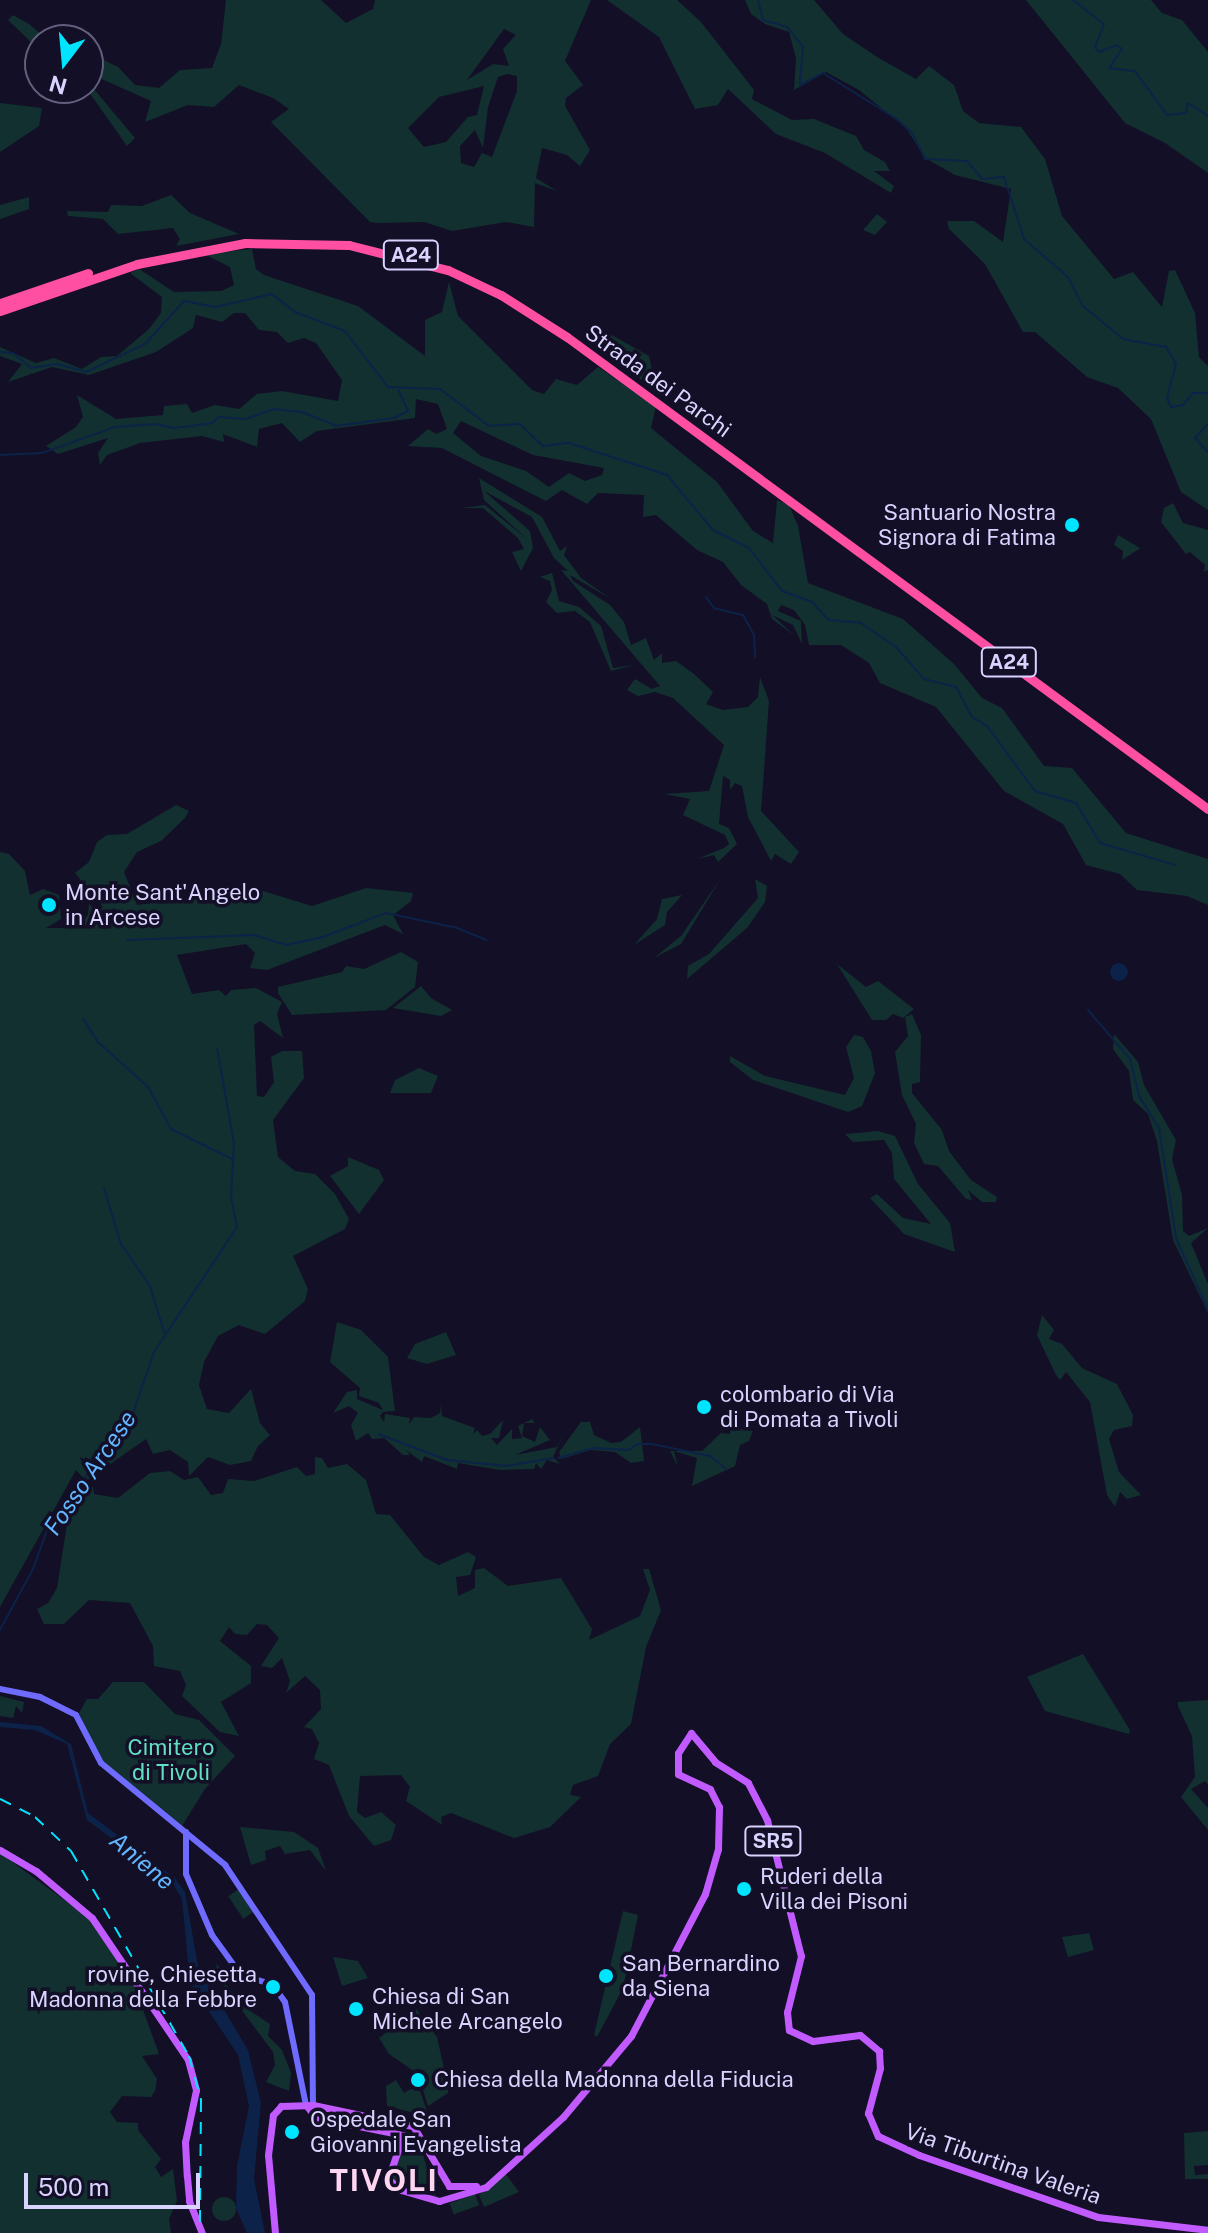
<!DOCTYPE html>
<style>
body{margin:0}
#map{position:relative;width:1208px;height:2233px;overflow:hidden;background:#130f26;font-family:"Public Sans",sans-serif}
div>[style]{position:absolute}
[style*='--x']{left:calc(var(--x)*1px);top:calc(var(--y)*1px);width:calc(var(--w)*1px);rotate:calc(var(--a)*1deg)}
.green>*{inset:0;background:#12302f;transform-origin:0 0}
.round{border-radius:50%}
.water>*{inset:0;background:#0c2248}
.stream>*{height:2px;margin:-1px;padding:0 1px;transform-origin:1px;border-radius:1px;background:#0c2248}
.secondary>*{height:6px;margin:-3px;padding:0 3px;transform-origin:3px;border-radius:3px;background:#6f6bff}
.primary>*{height:7px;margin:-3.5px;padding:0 3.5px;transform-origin:3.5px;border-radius:3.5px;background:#c25bff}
.motorway>*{height:9px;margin:-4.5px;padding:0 4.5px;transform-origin:4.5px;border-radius:4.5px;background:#ff4fa3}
.rail>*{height:2px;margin-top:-1px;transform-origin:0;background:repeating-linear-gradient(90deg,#00e5ff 0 12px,transparent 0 22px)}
.dots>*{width:22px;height:22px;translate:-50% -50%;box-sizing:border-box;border:4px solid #130f26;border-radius:50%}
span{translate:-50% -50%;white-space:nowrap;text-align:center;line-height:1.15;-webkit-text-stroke:7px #130f26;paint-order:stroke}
.shield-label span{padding:2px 6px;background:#130f26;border:2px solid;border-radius:6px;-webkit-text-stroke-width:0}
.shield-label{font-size:20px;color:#d9d4ff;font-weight:700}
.street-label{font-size:22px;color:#d9d4ff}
.poi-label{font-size:22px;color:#d9d4ff}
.right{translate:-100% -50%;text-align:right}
.left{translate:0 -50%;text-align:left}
.park-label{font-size:22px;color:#5fe0c0}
.water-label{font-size:24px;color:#62b6ff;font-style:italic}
.district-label{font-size:30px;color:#ffd6f0;font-weight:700;letter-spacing:2px}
.north{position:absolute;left:24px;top:24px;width:80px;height:80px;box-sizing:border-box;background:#130f26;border:2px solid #625e7d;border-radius:50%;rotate:196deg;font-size:22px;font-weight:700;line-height:32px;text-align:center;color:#d9d4ff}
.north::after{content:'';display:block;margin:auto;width:28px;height:36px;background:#00e5ff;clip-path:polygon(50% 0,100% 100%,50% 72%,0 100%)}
.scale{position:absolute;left:24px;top:2173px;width:176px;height:36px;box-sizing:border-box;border:4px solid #d9d4ff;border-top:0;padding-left:10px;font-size:24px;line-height:28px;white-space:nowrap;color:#d9d4ff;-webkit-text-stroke:6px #130f26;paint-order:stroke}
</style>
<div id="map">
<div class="green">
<i style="clip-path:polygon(evenodd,226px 0,321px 0,346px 23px,373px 9px,375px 0,591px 0,565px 61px,583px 85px,566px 98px,565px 106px,590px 150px,580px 166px,567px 155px,542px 148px,536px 178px,557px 191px,535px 183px,534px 227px,506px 222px,452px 231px,424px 222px,378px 223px,370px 222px,271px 122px,289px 109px,273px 98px,239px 85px,214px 107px,188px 105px,145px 122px,151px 101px,88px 73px,88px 52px,118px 67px,135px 85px,159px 88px,180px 70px,212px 68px,221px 44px,226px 0,504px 29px,516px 35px,503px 49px,509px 66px,493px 64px,467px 80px,504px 29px,226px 0,507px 74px,517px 76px,517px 91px,492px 157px,482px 153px,474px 167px,461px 163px,460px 146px,475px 130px,483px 148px,488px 107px,498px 77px,507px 74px,226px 0,484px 86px,477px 115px,468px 117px,446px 142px,424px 147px,408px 128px,439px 97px,484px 86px)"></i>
<i style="clip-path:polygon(607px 0,677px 0,701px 22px,754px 90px,752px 99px,792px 120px,814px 119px,856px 136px,864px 150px,885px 162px,890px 171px,874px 171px,894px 186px,891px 193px,825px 153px,776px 134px,728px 89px,718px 105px,695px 109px,659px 37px)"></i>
<i style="clip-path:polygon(745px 0,814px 0,843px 34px,877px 57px,916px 79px,929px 66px,954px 85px,963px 111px,979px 123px,1021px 127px,1045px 159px,1062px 216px,1114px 279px,1133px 272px,1162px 307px,1169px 271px,1175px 270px,1195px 313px,1199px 357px,1208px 366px,1208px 510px,1181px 492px,1151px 419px,1118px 388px,1087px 377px,1035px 332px,1023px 332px,985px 264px,949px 229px,947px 221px,974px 221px,1003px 242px,1011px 189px,955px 175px,925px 158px,906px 128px,859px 90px,826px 72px,794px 90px,796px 58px,789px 32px,765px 24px,751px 14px)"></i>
<i style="clip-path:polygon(1026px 0,1151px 0,1162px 13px,1182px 20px,1208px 52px,1208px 173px,1165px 143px,1125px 123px)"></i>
<i style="clip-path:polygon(13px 15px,29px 24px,48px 40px,40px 40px,40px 47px,33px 44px,8px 20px)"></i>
<i style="clip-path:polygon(88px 82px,135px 138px,127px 146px,86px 88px)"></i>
<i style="clip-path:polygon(0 103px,42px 108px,39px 126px,0 152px)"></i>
<i style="clip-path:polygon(171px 195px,190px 213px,239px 234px,176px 246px,180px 239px,173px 228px,118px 234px,103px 219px,68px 216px,67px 211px,108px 212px,111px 205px,142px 206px)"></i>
<i style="clip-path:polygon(29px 197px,29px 209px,0 219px,0 205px)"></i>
<i style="clip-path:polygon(877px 214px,887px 222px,875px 235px,863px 230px)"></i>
<i style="clip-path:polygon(evenodd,252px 249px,256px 269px,264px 275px,358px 306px,425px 356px,425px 320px,442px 312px,449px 282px,458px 316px,532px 390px,544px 394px,556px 379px,577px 385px,598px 367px,656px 406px,651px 428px,717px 482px,753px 531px,773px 543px,777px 500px,789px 505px,798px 526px,808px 583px,903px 619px,954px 664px,982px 698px,1002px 708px,1044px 766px,1072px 768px,1126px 833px,1208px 859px,1208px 905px,1187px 896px,1137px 890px,1120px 874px,1086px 865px,1063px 824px,1004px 791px,936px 707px,880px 683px,869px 663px,841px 645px,809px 645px,805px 625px,794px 610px,781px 605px,778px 611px,801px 621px,802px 644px,793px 625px,772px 615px,795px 636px,772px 619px,767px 604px,741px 585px,723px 562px,697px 550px,656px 515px,643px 517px,644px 495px,598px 493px,587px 504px,562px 490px,546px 501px,442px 448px,408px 446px,428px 429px,436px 434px,447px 429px,438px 404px,416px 399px,415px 418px,317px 431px,300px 442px,282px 423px,259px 429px,257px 447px,223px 434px,224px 442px,202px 436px,140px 443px,107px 455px,100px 465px,98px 453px,108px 438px,58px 454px,46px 446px,76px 427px,83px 417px,77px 395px,116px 419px,163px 415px,164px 406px,187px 404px,192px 413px,215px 405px,239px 409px,257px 394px,282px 391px,338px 401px,342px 380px,316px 343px,304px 338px,288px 343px,277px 332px,259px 330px,245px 313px,234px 313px,222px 322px,196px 315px,193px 328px,156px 352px,89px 375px,52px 367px,8px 382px,22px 364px,0 356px,0 347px,36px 363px,54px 358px,82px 369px,101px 357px,117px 356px,149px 329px,161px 313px,162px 297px,130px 273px,139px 269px,174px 292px,221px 291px,234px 285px,230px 267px,204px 254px,252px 249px,461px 421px,533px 455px,604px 468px,602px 475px,585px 481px,569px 473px,549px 487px,526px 471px,481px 456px,453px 433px,461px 421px)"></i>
<i style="clip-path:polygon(610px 334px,649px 356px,652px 370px,644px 374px,653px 388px,596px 347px)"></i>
<i style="clip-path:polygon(479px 478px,542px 517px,560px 551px,567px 546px,564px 555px,581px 578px,611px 599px,570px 575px,573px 581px,610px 605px,624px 622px,631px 645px,646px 638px,654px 660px,662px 653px,662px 663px,676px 661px,694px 674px,713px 692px,706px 704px,723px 710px,748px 707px,758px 697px,760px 677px,769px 701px,761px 811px,799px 852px,791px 864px,775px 854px,771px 861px,748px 817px,742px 786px,735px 783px,730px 790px,730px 780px,723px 776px,719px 824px,729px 828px,737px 844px,718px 862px,714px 855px,697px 859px,724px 848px,729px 844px,725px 835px,683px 815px,690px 799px,664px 794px,709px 791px,724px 745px,673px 698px,655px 692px,638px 696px,627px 690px,635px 679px,652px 689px,660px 686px,561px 570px,568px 571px,554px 558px,532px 517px,484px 491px,530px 531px,533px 548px,521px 571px,512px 552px,524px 549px,518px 538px,483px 508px,462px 508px,485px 505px,527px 539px,484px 500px)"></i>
<i style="clip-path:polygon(1173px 503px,1183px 523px,1208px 530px,1208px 570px,1204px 572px,1205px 565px,1190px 552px,1186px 554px,1161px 522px,1164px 508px)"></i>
<i style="clip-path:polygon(1118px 535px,1140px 548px,1139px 549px,1122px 560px,1123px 551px,1114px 545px)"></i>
<i style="clip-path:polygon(552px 573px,559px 601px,579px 607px,601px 626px,613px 668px,634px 665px,611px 671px,590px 622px,575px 611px,557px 613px,546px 602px,552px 590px,550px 581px,540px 577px)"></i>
<i style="clip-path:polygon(176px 805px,189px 811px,185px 818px,161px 841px,137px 852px,124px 872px,137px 905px,260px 890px,312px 906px,366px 888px,413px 893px,411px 901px,393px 915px,403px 934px,385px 925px,267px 970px,250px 968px,255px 953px,246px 944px,177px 955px,192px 994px,219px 990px,226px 996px,231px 990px,256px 988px,282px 1002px,277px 1014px,283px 1038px,260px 1021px,254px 1025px,257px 1096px,264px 1097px,274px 1082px,271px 1057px,282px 1051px,302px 1051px,304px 1078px,273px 1120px,278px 1157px,295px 1171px,315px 1174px,335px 1194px,349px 1219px,345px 1229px,293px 1256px,308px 1289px,305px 1301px,265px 1334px,239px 1325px,218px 1336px,204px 1362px,199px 1385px,207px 1409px,229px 1413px,251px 1389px,260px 1423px,270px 1435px,258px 1446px,251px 1461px,230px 1465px,208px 1457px,189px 1476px,188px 1462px,170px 1450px,153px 1454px,146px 1439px,86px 1481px,76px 1470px,0 1607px,0 852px,9px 854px,25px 871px,30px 895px,43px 889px,59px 895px,61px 919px,46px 928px,75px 928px,88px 915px,89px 903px,95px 912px,103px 907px,75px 873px,89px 862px,97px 842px,107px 835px,127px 834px)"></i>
<i style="clip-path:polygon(721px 878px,681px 944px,654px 958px,681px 936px)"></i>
<i style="clip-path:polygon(755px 879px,767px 886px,765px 902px,747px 928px,687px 979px,688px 966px,709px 954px,758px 898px)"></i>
<i style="clip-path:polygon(682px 895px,667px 912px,665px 925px,634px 945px,657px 919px,662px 899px)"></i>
<i style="clip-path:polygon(401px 952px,418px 962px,415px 987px,386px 1010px,292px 1015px,278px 993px,278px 987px,342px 972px,346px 966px,364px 969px)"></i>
<i style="clip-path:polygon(837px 964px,866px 987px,878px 981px,914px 1009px,903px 1018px,893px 1014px,886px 1020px,872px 1020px)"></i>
<i style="clip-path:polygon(421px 986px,431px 998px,452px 1010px,441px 1016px,393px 1008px)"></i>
<i style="clip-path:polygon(912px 1014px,921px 1035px,920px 1082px,912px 1084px,912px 1093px,942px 1130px,949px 1151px,971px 1180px,997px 1197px,996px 1202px,982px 1202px,968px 1190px,972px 1200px,966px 1199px,938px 1166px,924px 1164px,914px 1143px,916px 1124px,902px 1095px,895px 1052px,908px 1036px,905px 1017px)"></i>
<i style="clip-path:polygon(1114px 1034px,1138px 1062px,1144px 1085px,1176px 1140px,1172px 1159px,1182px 1195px,1183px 1231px,1189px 1236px,1208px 1228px,1191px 1243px,1208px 1284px,1208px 1313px,1173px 1240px,1157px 1141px,1148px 1114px,1133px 1100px,1129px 1071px,1113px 1049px)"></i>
<i style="clip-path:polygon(854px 1035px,863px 1037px,871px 1051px,875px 1073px,862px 1106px,848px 1112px,753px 1080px,730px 1062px,730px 1056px,765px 1076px,845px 1095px,854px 1078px,846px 1047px)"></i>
<i style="clip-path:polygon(419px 1068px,438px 1076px,431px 1093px,390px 1093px,395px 1080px)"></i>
<i style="clip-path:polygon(878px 1131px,895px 1136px,918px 1184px,950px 1223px,955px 1252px,904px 1234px,870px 1198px,877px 1194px,903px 1218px,931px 1224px,894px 1179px,892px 1153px,884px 1140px,853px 1142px,845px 1134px)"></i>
<i style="clip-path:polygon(348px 1157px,379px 1170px,384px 1180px,359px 1214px,330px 1176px,348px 1166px)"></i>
<i style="clip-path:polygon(1042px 1315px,1054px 1330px,1049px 1339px,1062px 1344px,1082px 1368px,1117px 1384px,1133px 1415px,1132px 1426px,1114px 1430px,1109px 1439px,1119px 1472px,1141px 1495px,1127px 1499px,1120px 1492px,1115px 1507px,1107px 1495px,1090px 1402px,1066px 1372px,1060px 1380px,1056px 1375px,1037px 1335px)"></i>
<i style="clip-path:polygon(337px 1322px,361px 1330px,388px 1357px,395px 1411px,383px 1412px,380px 1416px,384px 1422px,385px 1414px,410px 1418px,409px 1424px,414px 1417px,431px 1418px,440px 1413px,441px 1404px,442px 1416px,475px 1428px,473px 1435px,477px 1430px,482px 1436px,490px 1434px,503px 1420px,499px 1438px,491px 1438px,497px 1445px,512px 1429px,512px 1439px,522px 1438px,518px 1426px,532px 1419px,535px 1423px,524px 1423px,522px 1436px,535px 1442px,540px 1427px,550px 1440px,515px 1455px,557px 1447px,566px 1429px,553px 1457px,560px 1464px,547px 1460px,541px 1469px,536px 1463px,534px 1469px,500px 1470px,458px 1463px,457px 1469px,424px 1456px,422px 1462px,406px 1450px,410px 1455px,403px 1455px,384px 1438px,372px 1439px,368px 1433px,356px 1441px,351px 1425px,358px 1413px,349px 1406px,333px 1413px,347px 1392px,357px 1390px,357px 1399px,383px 1410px,379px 1403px,359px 1396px,360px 1388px,330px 1362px)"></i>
<i style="clip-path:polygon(446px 1332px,456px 1355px,427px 1364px,407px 1358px,415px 1344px)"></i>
<i style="clip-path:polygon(581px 1422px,590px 1422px,594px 1435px,611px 1443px,621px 1442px,640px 1427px,644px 1461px,631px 1463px,615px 1452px,591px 1450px,561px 1459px,559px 1452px)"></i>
<i style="clip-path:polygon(731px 1427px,753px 1431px,749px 1441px,740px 1445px,735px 1466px,692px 1486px,697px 1458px,674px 1451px,678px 1467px,670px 1451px,702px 1451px,721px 1433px,730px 1434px)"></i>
<i style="clip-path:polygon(315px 1457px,322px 1458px,328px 1468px,347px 1464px,366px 1480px,376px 1514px,390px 1515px,424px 1557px,439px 1565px,468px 1552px,476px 1557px,470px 1575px,456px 1577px,458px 1596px,475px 1588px,475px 1570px,484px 1568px,508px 1586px,561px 1578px,592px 1629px,589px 1640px,640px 1616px,650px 1590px,643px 1569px,649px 1569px,661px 1610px,646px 1647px,631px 1724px,610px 1744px,598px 1776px,573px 1785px,570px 1795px,581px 1797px,550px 1827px,514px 1838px,451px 1813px,441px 1817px,442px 1825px,406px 1801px,410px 1787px,401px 1775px,360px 1776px,357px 1812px,365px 1818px,381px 1812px,396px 1825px,391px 1840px,374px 1846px,349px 1816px,329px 1765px,314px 1759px,319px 1743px,312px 1729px,304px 1727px,321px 1709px,320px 1690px,305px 1676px,286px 1693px,290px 1681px,282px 1658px,272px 1668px,261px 1666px,279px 1638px,267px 1625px,257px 1624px,247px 1635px,235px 1634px,229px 1627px,220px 1641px,251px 1666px,251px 1683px,221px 1702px,239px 1736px,220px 1732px,182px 1696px,186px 1685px,180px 1671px,154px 1666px,153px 1646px,130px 1603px,89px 1600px,64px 1624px,44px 1624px,37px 1609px,48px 1603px,57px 1588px,70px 1505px,93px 1486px,94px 1494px,118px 1498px,150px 1473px,170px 1471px,184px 1480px,198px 1477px,211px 1495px,223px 1493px,228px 1479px,254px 1481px,297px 1467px,306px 1476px,315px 1474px)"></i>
<i style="clip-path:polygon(1083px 1654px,1130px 1730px,1129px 1734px,1045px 1711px,1027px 1677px)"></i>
<i style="clip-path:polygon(113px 1682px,144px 1682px,175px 1714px,199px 1720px,235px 1756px,205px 1789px,182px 1826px,106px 1766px,96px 1751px,79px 1713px,87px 1699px,98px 1699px)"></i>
<i style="clip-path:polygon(0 1696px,24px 1702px,22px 1713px,16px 1706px,13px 1718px,0 1716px)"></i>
<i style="clip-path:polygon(1208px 1700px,1208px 1785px,1205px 1781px,1191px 1789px,1208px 1808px,1208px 1830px,1181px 1797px,1195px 1777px,1192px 1736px,1178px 1706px,1178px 1702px)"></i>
<i style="clip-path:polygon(240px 1827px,294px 1832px,318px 1848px,326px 1871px,310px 1850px,285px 1854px,280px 1846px,265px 1851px,266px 1860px,251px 1865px)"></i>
<i style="clip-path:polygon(0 1853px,89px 1918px,144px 1997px,141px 2004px,159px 2054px,142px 2056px,157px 2079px,155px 2091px,151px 2097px,122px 2096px,110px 2112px,117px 2122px,138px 2123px,138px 2130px,161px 2159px,155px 2167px,161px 2177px,173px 2169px,177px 2201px,169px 2219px,171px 2233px,0 2233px)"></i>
<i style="left:239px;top:1889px;width:27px;height:13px;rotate:56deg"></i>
<i style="clip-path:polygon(623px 1911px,638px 1915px,631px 1950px,623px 1988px,597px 2037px,594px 2035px)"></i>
<i style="clip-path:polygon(1089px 1933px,1094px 1950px,1068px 1957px,1062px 1937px)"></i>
<i style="clip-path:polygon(333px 1957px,358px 1961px,368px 1978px,342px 1986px)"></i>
<i style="clip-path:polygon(216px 1964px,228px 1974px,222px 1979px,241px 2005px,270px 2024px,268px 2036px,282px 2050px,291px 2073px,289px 2091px,266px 2082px,275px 2065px,273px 2052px,219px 1980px)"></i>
<i style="clip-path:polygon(416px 2009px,437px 2037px,448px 2086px,448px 2093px,428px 2106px,418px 2074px,389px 2054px,379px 2038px)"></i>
<i style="clip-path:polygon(396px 2080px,404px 2093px,418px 2085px,429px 2117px,387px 2106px,386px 2086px)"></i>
<i style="clip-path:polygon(1208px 2131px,1208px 2165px,1194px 2166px,1195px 2175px,1208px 2174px,1208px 2179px,1185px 2179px,1184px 2133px)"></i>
<i style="clip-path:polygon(407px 2140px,420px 2145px,436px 2197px,419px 2188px,402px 2188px,390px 2177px)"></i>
<i style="clip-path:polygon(505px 2173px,519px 2192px,484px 2207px,479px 2195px)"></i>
<i style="left:475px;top:2194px;width:12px;height:27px;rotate:70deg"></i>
<i class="round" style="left:212px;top:2197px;width:24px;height:24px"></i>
</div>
<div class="water">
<i class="round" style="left:1110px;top:963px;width:18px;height:18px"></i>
<i style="clip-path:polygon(0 1722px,41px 1726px,71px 1744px,88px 1813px,174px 1877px,185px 1892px,198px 1966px,248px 2050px,261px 2103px,254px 2179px,265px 2233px,247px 2233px,236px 2208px,237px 2166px,249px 2106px,238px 2055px,190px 1983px,182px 1899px,173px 1884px,87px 1820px,67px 1744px,35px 1730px,0 1727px)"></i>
</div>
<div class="stream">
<i style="--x:758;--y:0;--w:21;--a:76"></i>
<i style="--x:763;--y:20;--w:25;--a:16"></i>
<i style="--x:787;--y:27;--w:26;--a:51"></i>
<i style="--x:803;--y:47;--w:38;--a:95"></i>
<i style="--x:800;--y:85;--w:26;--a:-28"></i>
<i style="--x:823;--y:73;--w:87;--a:31.9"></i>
<i style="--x:897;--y:119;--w:21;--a:43"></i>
<i style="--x:912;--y:133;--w:29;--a:63"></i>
<i style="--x:925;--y:159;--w:42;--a:2.7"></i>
<i style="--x:967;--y:161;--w:23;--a:50"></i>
<i style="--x:982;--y:179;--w:22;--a:-5"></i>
<i style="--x:1004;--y:177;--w:65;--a:72.1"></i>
<i style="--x:1024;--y:239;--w:58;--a:40.8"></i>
<i style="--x:1068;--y:277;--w:33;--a:63"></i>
<i style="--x:1083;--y:306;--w:52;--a:39.5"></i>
<i style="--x:1123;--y:339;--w:44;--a:10.5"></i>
<i style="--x:1166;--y:347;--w:20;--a:60"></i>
<i style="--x:1176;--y:364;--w:35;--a:105"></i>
<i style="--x:1167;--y:398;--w:10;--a:66"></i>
<i style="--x:1171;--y:407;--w:12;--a:-9"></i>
<i style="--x:1183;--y:405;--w:16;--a:-50"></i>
<i style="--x:1193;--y:393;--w:15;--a:0"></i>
<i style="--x:1073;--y:0;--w:39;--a:38"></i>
<i style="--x:1104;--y:24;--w:25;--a:111"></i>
<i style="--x:1095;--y:47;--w:6;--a:51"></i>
<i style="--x:1099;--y:52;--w:19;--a:-21"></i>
<i style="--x:1117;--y:45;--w:6;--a:39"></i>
<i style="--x:1122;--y:49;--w:23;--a:124"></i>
<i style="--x:1109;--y:68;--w:26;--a:7"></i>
<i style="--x:1135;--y:71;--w:54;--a:54"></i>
<i style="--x:1167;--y:115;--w:19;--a:-6"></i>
<i style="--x:1186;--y:113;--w:10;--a:-79"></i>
<i style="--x:1188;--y:103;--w:24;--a:33"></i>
<i style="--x:0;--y:352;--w:13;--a:4"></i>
<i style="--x:13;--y:353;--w:23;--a:40"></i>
<i style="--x:31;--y:368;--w:26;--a:-9"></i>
<i style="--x:57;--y:364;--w:30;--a:15"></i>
<i style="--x:86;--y:372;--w:65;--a:-25.4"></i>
<i style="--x:145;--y:344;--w:58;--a:-47.8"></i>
<i style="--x:184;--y:301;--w:32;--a:11"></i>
<i style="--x:215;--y:307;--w:58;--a:-12.8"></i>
<i style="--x:272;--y:294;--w:29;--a:38"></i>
<i style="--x:295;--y:312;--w:53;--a:20.8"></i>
<i style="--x:345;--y:331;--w:71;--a:52.5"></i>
<i style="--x:388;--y:387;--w:52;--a:2.2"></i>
<i style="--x:440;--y:389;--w:61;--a:37.1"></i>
<i style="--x:489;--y:426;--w:31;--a:-4"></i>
<i style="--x:520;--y:424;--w:32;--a:44"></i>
<i style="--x:543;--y:446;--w:26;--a:-7"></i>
<i style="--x:569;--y:443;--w:103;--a:18.1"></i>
<i style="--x:667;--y:475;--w:72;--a:50.1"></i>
<i style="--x:713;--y:530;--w:40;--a:26.6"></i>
<i style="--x:749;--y:548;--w:54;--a:52.5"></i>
<i style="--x:782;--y:591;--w:32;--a:20"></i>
<i style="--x:812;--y:602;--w:25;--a:47"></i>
<i style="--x:829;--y:620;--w:32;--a:5"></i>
<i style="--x:861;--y:623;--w:42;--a:34.4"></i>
<i style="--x:896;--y:647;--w:43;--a:48.8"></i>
<i style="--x:924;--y:679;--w:33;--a:14"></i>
<i style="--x:956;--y:687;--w:34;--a:62"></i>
<i style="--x:972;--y:717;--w:17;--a:31"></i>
<i style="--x:987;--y:726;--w:81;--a:53.6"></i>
<i style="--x:1035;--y:791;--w:43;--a:16.3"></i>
<i style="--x:1076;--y:803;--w:47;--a:59"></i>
<i style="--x:1100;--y:843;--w:78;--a:16.3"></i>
<i style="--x:1208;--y:424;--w:19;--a:133"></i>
<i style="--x:1195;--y:438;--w:19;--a:47"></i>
<i style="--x:0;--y:455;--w:42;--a:-2.7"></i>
<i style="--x:42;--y:453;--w:77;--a:-19.6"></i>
<i style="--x:115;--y:427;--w:40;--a:-4.3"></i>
<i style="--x:155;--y:424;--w:19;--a:12"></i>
<i style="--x:174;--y:428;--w:38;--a:-7"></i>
<i style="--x:212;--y:423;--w:9;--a:-41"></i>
<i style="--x:219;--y:417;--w:27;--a:4"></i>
<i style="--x:246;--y:419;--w:29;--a:-20"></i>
<i style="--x:273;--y:409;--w:29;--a:6"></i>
<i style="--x:302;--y:412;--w:37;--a:22"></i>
<i style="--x:336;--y:426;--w:59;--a:-7.9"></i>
<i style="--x:394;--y:418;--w:16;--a:-27"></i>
<i style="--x:408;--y:411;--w:23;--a:-115"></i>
<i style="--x:706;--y:597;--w:14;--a:54"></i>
<i style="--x:714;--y:608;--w:30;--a:14"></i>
<i style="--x:743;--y:615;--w:23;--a:61"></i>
<i style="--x:754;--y:635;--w:22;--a:87"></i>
<i style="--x:127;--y:940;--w:127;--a:-2.3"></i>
<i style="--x:254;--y:935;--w:34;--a:17"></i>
<i style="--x:286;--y:945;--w:35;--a:-12"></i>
<i style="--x:320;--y:938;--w:71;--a:-20.7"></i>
<i style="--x:386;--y:913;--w:73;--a:11.9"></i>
<i style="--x:457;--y:928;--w:32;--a:22"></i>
<i style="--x:1088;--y:1010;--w:65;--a:49.4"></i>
<i style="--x:1130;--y:1059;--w:38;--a:76"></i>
<i style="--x:1139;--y:1096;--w:38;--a:58"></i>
<i style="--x:1159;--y:1128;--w:111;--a:81.2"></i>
<i style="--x:1176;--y:1238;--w:79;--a:66"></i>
<i style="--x:83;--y:1019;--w:27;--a:57"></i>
<i style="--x:98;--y:1042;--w:67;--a:42"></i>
<i style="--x:148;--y:1087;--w:48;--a:61.3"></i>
<i style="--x:171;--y:1129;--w:70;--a:26.2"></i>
<i style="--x:104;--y:1188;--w:59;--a:73.1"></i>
<i style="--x:121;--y:1244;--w:51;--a:55.4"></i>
<i style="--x:150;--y:1286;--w:48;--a:73.1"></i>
<i style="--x:378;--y:1434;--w:74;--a:20.6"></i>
<i style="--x:447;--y:1460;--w:60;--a:5.7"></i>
<i style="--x:507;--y:1466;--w:47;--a:-9.9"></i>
<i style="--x:558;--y:1458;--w:35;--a:-16"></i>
<i style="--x:592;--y:1448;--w:37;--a:3"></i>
<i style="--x:629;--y:1450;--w:10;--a:-37"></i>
<i style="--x:637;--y:1444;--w:15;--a:0"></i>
<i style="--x:652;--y:1444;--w:59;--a:11.7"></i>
<i style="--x:710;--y:1456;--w:22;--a:39"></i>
<i style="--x:0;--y:1630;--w:69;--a:-61.6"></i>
<i style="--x:33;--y:1569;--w:45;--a:-70.3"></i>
<i style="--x:48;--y:1527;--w:142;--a:-53.3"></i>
<i style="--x:133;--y:1413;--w:65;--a:-71"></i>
<i style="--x:154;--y:1352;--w:150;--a:-56.4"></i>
<i style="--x:237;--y:1227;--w:33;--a:-101"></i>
<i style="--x:231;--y:1195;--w:51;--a:-86.6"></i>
<i style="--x:234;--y:1144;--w:97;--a:-100"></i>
</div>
<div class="secondary">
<i style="--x:0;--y:1689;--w:41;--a:11.3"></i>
<i style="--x:40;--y:1697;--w:40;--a:26.6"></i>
<i style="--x:76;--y:1715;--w:54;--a:62.5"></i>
<i style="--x:101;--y:1763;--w:161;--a:39.4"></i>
<i style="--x:225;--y:1865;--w:156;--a:56.2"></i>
<i style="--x:312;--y:1995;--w:111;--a:89.5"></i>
<i style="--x:186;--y:1832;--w:42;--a:90"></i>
<i style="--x:186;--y:1874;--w:66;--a:66.9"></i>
<i style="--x:212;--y:1935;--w:49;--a:54.1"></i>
<i style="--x:241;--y:1975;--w:34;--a:17"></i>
<i style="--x:273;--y:1985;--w:21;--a:55"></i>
<i style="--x:285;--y:2002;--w:105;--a:78.5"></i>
</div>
<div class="primary">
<i style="--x:0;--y:1850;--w:42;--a:30.3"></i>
<i style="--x:36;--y:1871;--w:73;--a:40"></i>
<i style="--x:92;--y:1918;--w:171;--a:55.9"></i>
<i style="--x:188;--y:2060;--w:31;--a:75"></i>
<i style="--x:196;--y:2090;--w:53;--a:101.9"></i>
<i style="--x:185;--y:2142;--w:34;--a:87"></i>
<i style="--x:187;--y:2176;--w:25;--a:85"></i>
<i style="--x:189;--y:2201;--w:35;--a:68"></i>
<i style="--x:306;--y:2105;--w:15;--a:53"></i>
<i style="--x:315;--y:2117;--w:90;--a:11.6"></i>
<i style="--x:403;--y:2135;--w:46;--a:108.8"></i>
<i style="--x:388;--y:2179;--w:17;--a:40"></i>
<i style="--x:401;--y:2190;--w:40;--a:16"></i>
<i style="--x:439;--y:2201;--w:49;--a:-16.6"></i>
<i style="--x:486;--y:2187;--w:104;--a:-42.3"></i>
<i style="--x:563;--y:2117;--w:106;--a:-50"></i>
<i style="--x:631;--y:2036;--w:160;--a:-62.5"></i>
<i style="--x:705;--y:1894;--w:47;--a:-73.9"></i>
<i style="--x:718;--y:1849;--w:42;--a:-88.6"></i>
<i style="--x:719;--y:1807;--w:20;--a:-117"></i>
<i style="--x:710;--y:1789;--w:35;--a:-155"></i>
<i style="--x:678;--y:1774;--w:21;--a:-90"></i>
<i style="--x:678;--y:1753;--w:24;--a:-57"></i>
<i style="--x:691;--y:1733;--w:38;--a:50"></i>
<i style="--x:715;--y:1762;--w:39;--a:32"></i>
<i style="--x:748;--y:1783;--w:42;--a:62.8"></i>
<i style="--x:767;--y:1820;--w:140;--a:76"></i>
<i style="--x:801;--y:1956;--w:58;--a:104"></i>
<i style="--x:787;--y:2012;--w:18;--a:84"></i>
<i style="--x:789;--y:2030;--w:26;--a:25"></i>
<i style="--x:813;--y:2041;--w:47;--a:-7.3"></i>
<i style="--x:860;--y:2035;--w:25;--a:40"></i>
<i style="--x:879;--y:2051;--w:17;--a:87"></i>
<i style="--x:880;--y:2068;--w:47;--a:104.9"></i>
<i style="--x:868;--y:2113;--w:25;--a:67"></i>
<i style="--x:878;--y:2136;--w:45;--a:24.9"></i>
<i style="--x:919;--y:2155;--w:189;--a:19.1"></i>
<i style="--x:1098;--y:2217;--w:111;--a:6.7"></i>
<i style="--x:275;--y:2233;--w:78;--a:-95.1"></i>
<i style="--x:268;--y:2155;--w:40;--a:-82.9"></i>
<i style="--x:273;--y:2115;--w:12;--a:-48"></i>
<i style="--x:281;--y:2106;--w:32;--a:-2"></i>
<i style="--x:313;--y:2105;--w:102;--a:11.9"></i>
<i style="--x:413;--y:2126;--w:70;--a:59"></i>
<i style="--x:449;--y:2186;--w:27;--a:0"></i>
</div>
<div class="motorway">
<i style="--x:0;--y:303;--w:93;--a:-18.8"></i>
<i style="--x:0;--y:311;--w:145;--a:-18.9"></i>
<i style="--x:137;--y:264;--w:110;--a:-11"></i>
<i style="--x:245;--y:243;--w:104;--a:1.1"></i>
<i style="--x:349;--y:245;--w:102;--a:14.2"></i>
<i style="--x:448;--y:270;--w:59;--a:25.3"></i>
<i style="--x:501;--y:295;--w:78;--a:32.5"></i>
<i style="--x:567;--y:337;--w:796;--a:36.37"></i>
</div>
<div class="rail">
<i style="--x:0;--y:1799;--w:39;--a:27"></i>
<i style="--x:35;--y:1817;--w:50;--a:43.4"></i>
<i style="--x:71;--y:1851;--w:237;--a:60.1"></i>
<i style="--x:189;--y:2056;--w:46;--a:74.7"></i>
<i style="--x:201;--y:2100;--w:127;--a:90.5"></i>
</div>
<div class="dots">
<i style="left:1072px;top:525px;background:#00e5ff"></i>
<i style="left:49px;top:905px;background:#00e5ff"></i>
<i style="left:704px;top:1407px;background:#00e5ff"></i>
<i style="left:744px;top:1889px;background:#00e5ff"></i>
<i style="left:606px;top:1976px;background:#00e5ff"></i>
<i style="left:273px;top:1987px;background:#00e5ff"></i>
<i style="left:356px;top:2009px;background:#00e5ff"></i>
<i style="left:418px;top:2080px;background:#00e5ff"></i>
<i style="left:292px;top:2132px;background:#00e5ff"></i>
</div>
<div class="shield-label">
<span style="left:411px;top:255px">A24</span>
<span style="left:1009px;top:662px">A24</span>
<span style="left:773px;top:1841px">SR5</span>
</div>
<div class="street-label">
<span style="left:658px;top:381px;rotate:36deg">Strada dei Parchi</span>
<span style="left:1003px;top:2164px;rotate:19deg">Via Tiburtina Valeria</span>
</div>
<div class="poi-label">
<span class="right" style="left:1056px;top:525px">Santuario Nostra<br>Signora di Fatima</span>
<span class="left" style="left:65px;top:905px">Monte Sant'Angelo<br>in Arcese</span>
<span class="left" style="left:720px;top:1407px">colombario di Via<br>di Pomata a Tivoli</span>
<span class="left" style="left:760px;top:1889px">Ruderi della<br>Villa dei Pisoni</span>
<span class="left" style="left:622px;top:1976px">San Bernardino<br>da Siena</span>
<span class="right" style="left:257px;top:1987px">rovine, Chiesetta<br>Madonna della Febbre</span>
<span class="left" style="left:372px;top:2009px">Chiesa di San<br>Michele Arcangelo</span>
<span class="left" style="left:434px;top:2080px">Chiesa della Madonna della Fiducia</span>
<span class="left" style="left:310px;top:2132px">Ospedale San<br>Giovanni Evangelista</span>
</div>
<div class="park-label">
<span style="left:171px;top:1760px">Cimitero<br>di Tivoli</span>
</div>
<div class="water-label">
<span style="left:90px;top:1473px;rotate:-56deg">Fosso Arcese</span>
<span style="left:142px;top:1861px;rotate:40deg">Aniene</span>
</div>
<div class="district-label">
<span style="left:384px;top:2180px">TIVOLI</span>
</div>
<div class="north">N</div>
<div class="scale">500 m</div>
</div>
